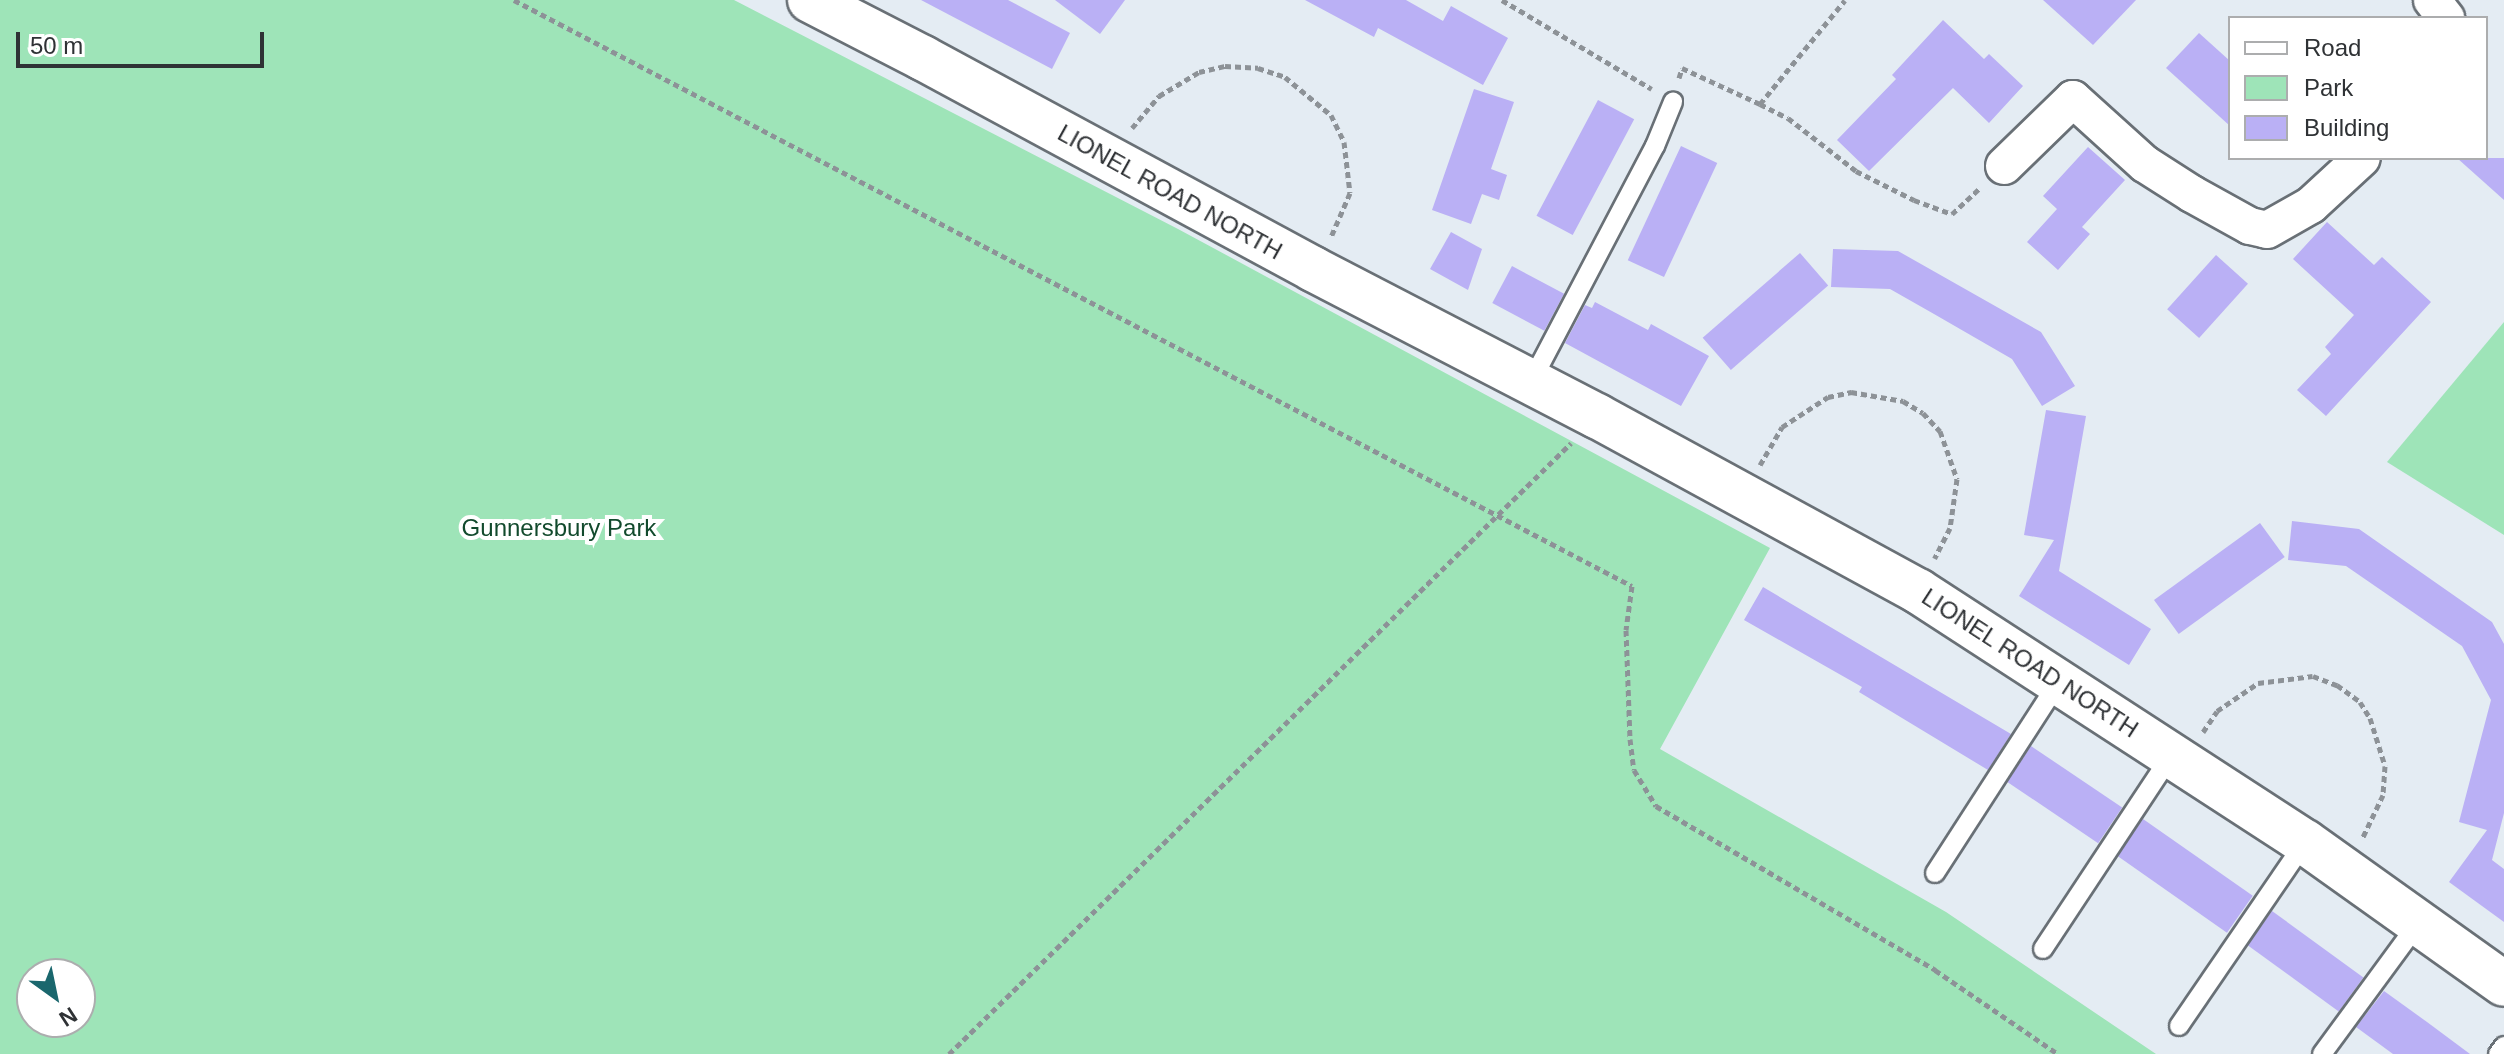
<!DOCTYPE html>
<style>
body{margin:0}
#map{position:relative;width:2504px;height:1054px;overflow:hidden;background:#e4ecf3;font-family:Arial,sans-serif}
div>[style]{position:absolute}
[style*='--x']{left:calc(var(--x)*1px);top:calc(var(--y)*1px);width:calc(var(--w)*1px);rotate:calc(var(--a)*1deg)}
.green>*{inset:0;background:#9ee4b8}
.building>*{inset:0;background:#bab0f5;transform-origin:0 0}
.path>*{height:5px;margin-top:-2.5px;transform-origin:0;background:repeating-linear-gradient(90deg,#8d9297 0 6px,transparent 0 10px)}
.roads{filter:drop-shadow(2px 0 #697076) drop-shadow(-2px 0 #697076) drop-shadow(0 2px #697076) drop-shadow(0 -2px #697076)}
.service>*{height:18px;margin:-9px;padding:0 9px;transform-origin:9px;border-radius:9px;background:#fff}
.minor>*{height:36px;margin:-18px;padding:0 18px;transform-origin:18px;border-radius:18px;background:#fff}
.tertiary>*{height:44px;margin:-22px;padding:0 22px;transform-origin:22px;border-radius:22px;background:#fff}
span{translate:-50% -50%;white-space:nowrap;text-align:center;line-height:1.15;-webkit-text-stroke:8px #fff;paint-order:stroke}
.street-label{font-size:24px;color:#2f3235}
.park-label{font-size:24px;color:#124a2d}
.legend{position:absolute;left:2228px;top:16px;width:260px;height:144px;box-sizing:border-box;background:#fff;border:2px solid #acadae;margin:0;padding:10px 14px;list-style:none;font-size:24px;color:#2f3235}
.legend li{display:flex;align-items:center;gap:16px;height:40px}
.legend b{width:40px;border:2px solid #acadae}
.north{position:absolute;left:16px;top:958px;width:80px;height:80px;box-sizing:border-box;background:#fff;border:2px solid #acadae;border-radius:50%;rotate:147deg;font-size:22px;font-weight:700;line-height:32px;text-align:center;color:#2f3235}
.north::after{content:'';display:block;margin:auto;width:28px;height:36px;background:#1a676d;clip-path:polygon(50% 0,100% 100%,50% 72%,0 100%)}
.scale{position:absolute;left:16px;top:32px;width:248px;height:36px;box-sizing:border-box;border:4px solid #2f3235;border-top:0;padding-left:10px;font-size:24px;line-height:28px;white-space:nowrap;color:#2f3235;-webkit-text-stroke:6px #fff;paint-order:stroke}
</style>
<div id="map">
<div class="green">
<i style="clip-path:polygon(evenodd,0 0,734px 0,1178px 229px,1770px 548px,1660px 749px,1946px 912px,2156px 1054px,0 1054px,0 0,32px 974px,80px 974px,80px 1022px,32px 1022px,32px 974px)"></i>
<i style="clip-path:polygon(2504px 322px,2504px 535px,2387px 462px)"></i>
</div>
<div class="building">
<i style="clip-path:polygon(921px 0,1008px 0,1070px 33px,1052px 69px)"></i>
<i style="clip-path:polygon(1055px 0,1125px 0,1100px 34px)"></i>
<i style="clip-path:polygon(1305px 0,1406px 0,1443px 21px,1451px 6px,1508px 38px,1483px 85px,1378px 28px,1374px 37px)"></i>
<i style="clip-path:polygon(2043px 0,2136px 0,2093px 45px)"></i>
<i style="clip-path:polygon(1943px 20px,1984px 59px,1989px 54px,2023px 86px,1989px 123px,1953px 88px,1869px 171px,1837px 140px,1896px 79px,1892px 75px)"></i>
<i style="clip-path:polygon(2199px 33px,2230px 61px,2230px 126px,2166px 68px)"></i>
<i style="clip-path:polygon(1474px 89px,1514px 102px,1491px 169px,1507px 175px,1499px 200px,1482px 194px,1471px 224px,1432px 210px)"></i>
<i style="left:1598px;top:100px;width:41px;height:131px;rotate:28deg"></i>
<i style="left:1681px;top:146px;width:40px;height:126px;rotate:25deg"></i>
<i style="clip-path:polygon(2088px 147px,2125px 180px,2082px 227px,2090px 234px,2058px 270px,2027px 242px,2057px 209px,2043px 196px)"></i>
<i style="clip-path:polygon(2457px 158px,2504px 158px,2504px 200px)"></i>
<i style="clip-path:polygon(2327px 222px,2374px 265px,2382px 257px,2431px 302px,2326px 416px,2297px 390px,2331px 354px,2325px 347px,2354px 315px,2293px 259px)"></i>
<i style="clip-path:polygon(1451px 232px,1482px 249px,1468px 290px,1430px 269px)"></i>
<i style="clip-path:polygon(1833px 249px,1898px 251px,2041px 332px,2075px 386px,2042px 406px,2012px 359px,1934px 314px,1890px 289px,1831px 287px)"></i>
<i style="left:1800px;top:253px;width:43px;height:129px;rotate:49deg"></i>
<i style="left:2216px;top:255px;width:43px;height:73px;rotate:42deg"></i>
<i style="left:1512px;top:266px;width:59px;height:42px;rotate:28deg"></i>
<i style="clip-path:polygon(1595px 302px,1648px 330px,1651px 324px,1709px 356px,1681px 406px,1565px 343px,1585px 305px,1592px 308px)"></i>
<i style="clip-path:polygon(2046px 410px,2086px 416px,2059px 571px,2151px 629px,2129px 665px,2019px 596px,2054px 540px,2024px 535px)"></i>
<i style="clip-path:polygon(2292px 521px,2359px 529px,2492px 622px,2504px 644px,2504px 813px,2492px 860px,2504px 869px,2504px 922px,2449px 882px,2487px 830px,2459px 822px,2491px 700px,2462px 646px,2346px 566px,2288px 560px)"></i>
<i style="left:2260px;top:523px;width:42px;height:131px;rotate:54deg"></i>
<i style="clip-path:polygon(1763px 587px,2011px 734px,1988px 770px,1859px 692px,1862px 687px,1744px 620px)"></i>
<i style="left:2031px;top:746px;width:110px;height:43px;rotate:34deg"></i>
<i style="left:2143px;top:819px;width:134px;height:45px;rotate:35deg"></i>
<i style="left:2272px;top:911px;width:113px;height:42px;rotate:36deg"></i>
<i style="clip-path:polygon(2384px 991px,2427px 1022px,2470px 1054px,2393px 1054px,2356px 1027px)"></i>
</div>
<div class="path">
<i style="--x:514;--y:0;--w:1262;--a:27.66"></i>
<i style="--x:1632;--y:586;--w:44;--a:97.8"></i>
<i style="--x:1626;--y:630;--w:109;--a:87.9"></i>
<i style="--x:1630;--y:739;--w:31;--a:83"></i>
<i style="--x:1634;--y:770;--w:42;--a:58.6"></i>
<i style="--x:1656;--y:806;--w:324;--a:30.4"></i>
<i style="--x:1935;--y:970;--w:149;--a:34.3"></i>
<i style="--x:1502;--y:0;--w:174;--a:30.7"></i>
<i style="--x:1679;--y:78;--w:10;--a:-73"></i>
<i style="--x:1682;--y:68;--w:86;--a:24.8"></i>
<i style="--x:1760;--y:104;--w:134;--a:-50.7"></i>
<i style="--x:1760;--y:104;--w:31;--a:27"></i>
<i style="--x:1788;--y:118;--w:86;--a:37.9"></i>
<i style="--x:1856;--y:171;--w:65;--a:26.6"></i>
<i style="--x:1914;--y:200;--w:40;--a:20.2"></i>
<i style="--x:1952;--y:214;--w:37;--a:-43"></i>
<i style="--x:1132;--y:128;--w:42;--a:-49.8"></i>
<i style="--x:1159;--y:96;--w:47;--a:-31"></i>
<i style="--x:1199;--y:72;--w:27;--a:-13"></i>
<i style="--x:1225;--y:66;--w:33;--a:3"></i>
<i style="--x:1258;--y:68;--w:28;--a:18"></i>
<i style="--x:1285;--y:77;--w:60;--a:39.6"></i>
<i style="--x:1331;--y:115;--w:30;--a:64"></i>
<i style="--x:1344;--y:142;--w:51;--a:83.3"></i>
<i style="--x:1350;--y:193;--w:48;--a:113.4"></i>
<i style="--x:1760;--y:465;--w:44;--a:-59.9"></i>
<i style="--x:1782;--y:427;--w:55;--a:-33.1"></i>
<i style="--x:1828;--y:397;--w:24;--a:-12"></i>
<i style="--x:1851;--y:392;--w:53;--a:9.8"></i>
<i style="--x:1903;--y:401;--w:23;--a:31"></i>
<i style="--x:1923;--y:413;--w:25;--a:47"></i>
<i style="--x:1940;--y:431;--w:51;--a:70.5"></i>
<i style="--x:1957;--y:479;--w:49;--a:98.1"></i>
<i style="--x:1950;--y:528;--w:34;--a:117"></i>
<i style="--x:2203;--y:732;--w:25;--a:-56"></i>
<i style="--x:2217;--y:711;--w:50;--a:-34.3"></i>
<i style="--x:2258;--y:683;--w:55;--a:-7.3"></i>
<i style="--x:2313;--y:676;--w:26;--a:21"></i>
<i style="--x:2337;--y:685;--w:29;--a:36"></i>
<i style="--x:2360;--y:702;--w:19;--a:58"></i>
<i style="--x:2370;--y:718;--w:50;--a:72.6"></i>
<i style="--x:2385;--y:766;--w:29;--a:94"></i>
<i style="--x:2383;--y:795;--w:47;--a:115.5"></i>
<i style="--x:949;--y:1054;--w:872;--a:-44.49"></i>
</div>
<div class="roads">
<div class="service">
<i style="--x:1531;--y:382;--w:267;--a:-62.3"></i>
<i style="--x:1655;--y:146;--w:48;--a:-67.8"></i>
<i style="--x:1935;--y:873;--w:229;--a:-57.1"></i>
<i style="--x:2043;--y:949;--w:234;--a:-56.5"></i>
<i style="--x:2179;--y:1026;--w:223;--a:-55.6"></i>
<i style="--x:2322;--y:1054;--w:164;--a:-53.7"></i>
<i style="--x:2498;--y:1054;--w:10;--a:-53"></i>
</div>
<div class="minor">
<i style="--x:2432;--y:0;--w:23;--a:52"></i>
<i style="--x:2004;--y:166;--w:96;--a:-44.2"></i>
<i style="--x:2073;--y:99;--w:97;--a:42.1"></i>
<i style="--x:2145;--y:164;--w:56;--a:32.6"></i>
<i style="--x:2192;--y:194;--w:66;--a:28.9"></i>
<i style="--x:2250;--y:226;--w:17;--a:13"></i>
<i style="--x:2267;--y:230;--w:51;--a:-29.6"></i>
<i style="--x:2311;--y:205;--w:69;--a:-42.7"></i>
</div>
<div class="tertiary">
<i style="--x:810;--y:0;--w:127;--a:27.2"></i>
<i style="--x:923;--y:58;--w:443;--a:28.4"></i>
<i style="--x:1313;--y:269;--w:320;--a:27.4"></i>
<i style="--x:1597;--y:416;--w:366;--a:28.6"></i>
<i style="--x:1918;--y:591;--w:461;--a:33"></i>
<i style="--x:2305;--y:842;--w:244;--a:35.5"></i>
</div>
</div>
<div class="street-label">
<span style="left:1170px;top:192px;rotate:29deg">LIONEL ROAD NORTH</span>
<span style="left:2030px;top:663px;rotate:33deg">LIONEL ROAD NORTH</span>
</div>
<div class="park-label">
<span style="left:559px;top:528px">Gunnersbury Park</span>
</div>
<ul class="legend">
<li><b style="height:10px;background:#fff"></b>Road</li>
<li><b style="height:22px;background:#9ee4b8"></b>Park</li>
<li><b style="height:22px;background:#bab0f5"></b>Building</li>
</ul>
<div class="north">N</div>
<div class="scale">50 m</div>
</div>
